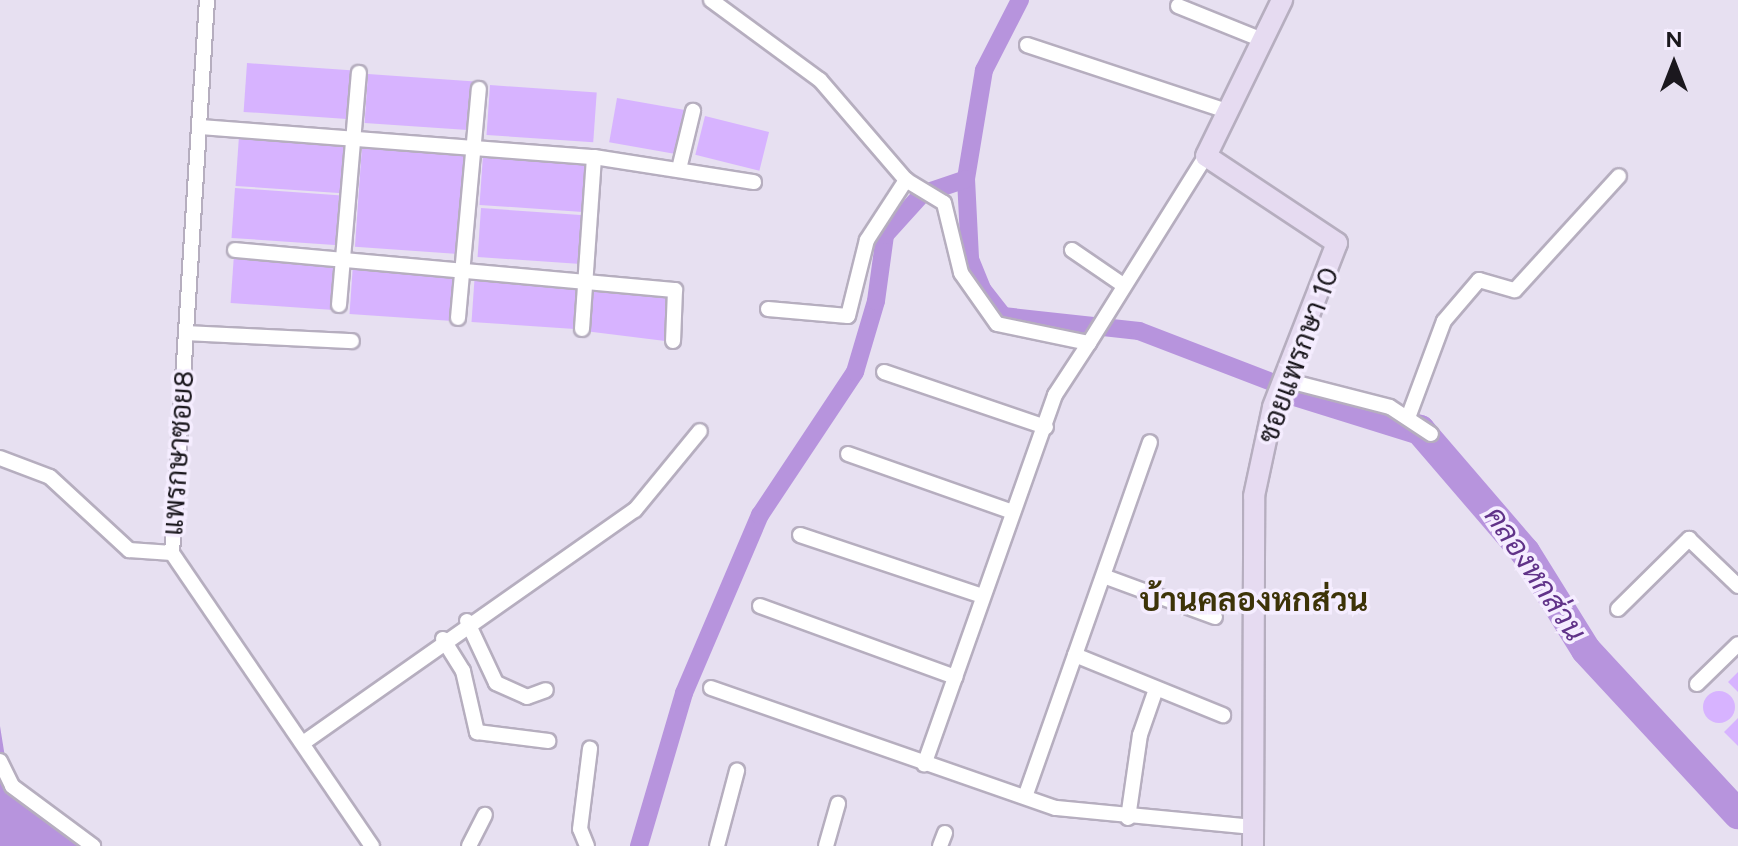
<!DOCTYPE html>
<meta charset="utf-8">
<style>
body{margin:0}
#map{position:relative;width:1738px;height:846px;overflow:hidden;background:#e7e0f1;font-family:Figtree,Sarabun,sans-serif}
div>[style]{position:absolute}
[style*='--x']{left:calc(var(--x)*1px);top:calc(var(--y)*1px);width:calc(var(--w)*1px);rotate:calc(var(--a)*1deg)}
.water>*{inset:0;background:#b794dd}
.canal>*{height:18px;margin:-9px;padding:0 9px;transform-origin:9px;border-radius:9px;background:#b794dd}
.river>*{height:30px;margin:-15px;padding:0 15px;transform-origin:15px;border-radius:15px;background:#b794dd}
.building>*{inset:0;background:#d7b3ff;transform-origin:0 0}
.round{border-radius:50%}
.roads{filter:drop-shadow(2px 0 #b6aebf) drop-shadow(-2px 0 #b6aebf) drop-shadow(0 2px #b6aebf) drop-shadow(0 -2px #b6aebf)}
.street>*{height:14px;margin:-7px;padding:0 7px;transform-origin:7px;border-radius:7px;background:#fff}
.secondary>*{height:20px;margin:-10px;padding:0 10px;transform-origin:10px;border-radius:10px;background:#e6dbf1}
span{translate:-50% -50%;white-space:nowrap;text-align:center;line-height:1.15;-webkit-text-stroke:7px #f5edff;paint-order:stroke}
.street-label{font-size:28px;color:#1b181e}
.water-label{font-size:30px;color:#613389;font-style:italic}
.quarter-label{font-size:32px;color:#3d3308;font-weight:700}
.north{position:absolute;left:1634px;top:24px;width:80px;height:80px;-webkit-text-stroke:6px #f5edff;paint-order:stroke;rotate:0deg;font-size:22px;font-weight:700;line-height:32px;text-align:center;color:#1b181e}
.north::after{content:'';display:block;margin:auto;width:28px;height:36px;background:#1b181e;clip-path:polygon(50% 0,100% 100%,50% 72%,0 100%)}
</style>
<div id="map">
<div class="water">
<i style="clip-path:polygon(0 726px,8px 776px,100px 846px,0 846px)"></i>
</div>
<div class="canal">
<i style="--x:1020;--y:0;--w:79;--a:117.2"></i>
<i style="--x:984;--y:70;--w:110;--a:99.4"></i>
<i style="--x:966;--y:179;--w:80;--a:87.1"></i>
<i style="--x:970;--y:259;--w:32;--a:68"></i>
<i style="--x:982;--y:289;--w:34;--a:52"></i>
<i style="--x:1003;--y:316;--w:137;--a:6.3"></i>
<i style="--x:1139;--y:331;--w:139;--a:21"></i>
<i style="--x:639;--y:846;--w:159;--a:-73.6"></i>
<i style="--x:684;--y:693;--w:194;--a:-66.9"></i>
<i style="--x:760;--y:515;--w:172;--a:-56.4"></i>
<i style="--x:855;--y:372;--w:74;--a:-73.5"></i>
<i style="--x:876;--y:301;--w:67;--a:-82.2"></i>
<i style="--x:885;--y:235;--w:55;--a:-47.9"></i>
<i style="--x:922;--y:194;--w:46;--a:-18.8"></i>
</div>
<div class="river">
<i style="--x:1295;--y:391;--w:131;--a:17.3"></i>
<i style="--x:1420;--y:430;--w:161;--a:49.3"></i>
<i style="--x:1525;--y:552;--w:115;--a:58.1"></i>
<i style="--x:1586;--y:650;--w:224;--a:47.2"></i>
</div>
<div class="building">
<i style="left:247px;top:63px;width:107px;height:49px;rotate:4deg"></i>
<i style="left:368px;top:74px;width:107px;height:49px;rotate:4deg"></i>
<i style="left:490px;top:85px;width:107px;height:50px;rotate:4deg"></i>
<i style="left:617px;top:98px;width:76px;height:45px;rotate:10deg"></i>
<i style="left:705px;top:116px;width:66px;height:40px;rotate:14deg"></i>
<i style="left:239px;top:136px;width:107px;height:50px;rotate:4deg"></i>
<i style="left:362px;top:146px;width:107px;height:101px;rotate:4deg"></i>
<i style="left:483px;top:155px;width:107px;height:50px;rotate:4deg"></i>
<i style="left:235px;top:188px;width:107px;height:50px;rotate:4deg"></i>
<i style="left:481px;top:208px;width:107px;height:49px;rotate:4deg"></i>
<i style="left:234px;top:254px;width:107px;height:49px;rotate:4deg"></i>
<i style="left:353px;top:264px;width:107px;height:50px;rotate:4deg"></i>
<i style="left:475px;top:272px;width:107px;height:50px;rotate:4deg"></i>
<i style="left:595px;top:281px;width:79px;height:51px;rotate:7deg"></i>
<i style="clip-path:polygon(1738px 672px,1738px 692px,1728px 682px)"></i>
<i class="round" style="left:1703px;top:691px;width:32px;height:32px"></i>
<i style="clip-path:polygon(1738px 718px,1738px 746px,1724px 732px)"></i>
</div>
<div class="roads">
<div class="street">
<i style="--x:207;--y:0;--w:554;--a:93.62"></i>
<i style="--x:172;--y:553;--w:355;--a:55.7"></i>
<i style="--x:711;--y:0;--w:135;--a:36.3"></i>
<i style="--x:820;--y:80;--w:132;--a:49.3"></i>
<i style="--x:906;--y:180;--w:44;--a:31.2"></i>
<i style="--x:944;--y:203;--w:72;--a:76.3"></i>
<i style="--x:961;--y:273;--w:62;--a:54.8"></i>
<i style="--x:997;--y:324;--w:94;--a:11.7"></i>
<i style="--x:1089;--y:343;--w:62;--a:123.2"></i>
<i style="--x:1055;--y:395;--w:392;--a:109.5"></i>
<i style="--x:1178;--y:6;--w:91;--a:22"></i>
<i style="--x:1027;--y:45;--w:210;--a:18.3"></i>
<i style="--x:201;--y:127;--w:394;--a:4.4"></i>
<i style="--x:594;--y:157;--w:162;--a:8.9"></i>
<i style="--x:679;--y:169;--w:60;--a:-76.4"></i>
<i style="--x:235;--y:250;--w:442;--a:5.2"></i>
<i style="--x:675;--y:290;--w:51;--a:92.2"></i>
<i style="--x:1072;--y:250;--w:58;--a:34.5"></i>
<i style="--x:339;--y:305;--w:233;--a:-85.1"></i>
<i style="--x:768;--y:309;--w:80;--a:5"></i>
<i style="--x:848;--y:316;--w:78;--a:-76"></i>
<i style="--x:867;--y:240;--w:72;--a:-57"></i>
<i style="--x:458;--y:318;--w:230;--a:-84.8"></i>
<i style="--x:582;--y:329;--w:172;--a:-86"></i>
<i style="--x:187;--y:333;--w:165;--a:2.8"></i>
<i style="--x:1089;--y:343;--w:221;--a:-58"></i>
<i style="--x:884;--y:372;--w:171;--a:18.8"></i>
<i style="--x:1285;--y:380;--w:108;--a:14.4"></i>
<i style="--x:1390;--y:407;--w:49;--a:33.4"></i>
<i style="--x:1409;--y:415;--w:100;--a:-69.6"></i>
<i style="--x:1444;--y:321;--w:54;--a:-49.5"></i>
<i style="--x:1479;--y:280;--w:37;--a:16"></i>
<i style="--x:1515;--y:290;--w:154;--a:-47.6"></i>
<i style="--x:848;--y:454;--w:175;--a:19.4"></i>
<i style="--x:0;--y:458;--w:53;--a:20.8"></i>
<i style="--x:50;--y:477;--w:108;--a:42.7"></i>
<i style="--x:129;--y:550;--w:43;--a:4"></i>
<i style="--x:800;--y:535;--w:192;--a:18.5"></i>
<i style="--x:1106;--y:577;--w:116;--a:20.2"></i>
<i style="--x:760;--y:606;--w:208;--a:20"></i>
<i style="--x:1618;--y:609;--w:100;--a:-44.6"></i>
<i style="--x:1689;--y:539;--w:68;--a:43.8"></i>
<i style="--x:467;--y:621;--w:68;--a:64.9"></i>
<i style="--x:496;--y:683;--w:34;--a:24"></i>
<i style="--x:527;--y:697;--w:20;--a:-20"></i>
<i style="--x:443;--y:639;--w:38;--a:58"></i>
<i style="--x:463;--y:671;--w:63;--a:77.1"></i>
<i style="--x:477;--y:732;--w:72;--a:7.2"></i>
<i style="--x:1075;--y:655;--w:160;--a:22.1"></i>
<i style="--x:1697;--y:684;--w:57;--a:-44.3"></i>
<i style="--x:711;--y:688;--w:365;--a:19.2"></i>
<i style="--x:1056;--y:808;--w:199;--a:5.5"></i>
<i style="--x:303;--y:743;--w:406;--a:-35.1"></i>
<i style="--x:635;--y:510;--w:102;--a:-50.6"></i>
<i style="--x:0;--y:761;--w:28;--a:64"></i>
<i style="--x:12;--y:786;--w:101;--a:36.5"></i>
<i style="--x:1025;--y:797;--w:376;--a:-70.6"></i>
<i style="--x:1128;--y:818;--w:84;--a:-81.8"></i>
<i style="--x:1140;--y:735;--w:49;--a:-70.8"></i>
<i style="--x:469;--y:846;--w:35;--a:-63"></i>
<i style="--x:587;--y:846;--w:18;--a:-112"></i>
<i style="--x:580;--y:829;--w:81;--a:-82.9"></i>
<i style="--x:717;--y:846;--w:78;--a:-75.1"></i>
<i style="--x:826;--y:846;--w:44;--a:-74.1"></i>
<i style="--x:940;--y:846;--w:14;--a:-69"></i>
</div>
<div class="secondary">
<i style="--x:1253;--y:846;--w:350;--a:-89.8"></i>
<i style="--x:1254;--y:496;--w:91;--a:-77.9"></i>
<i style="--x:1273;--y:407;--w:176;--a:-68.7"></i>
<i style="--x:1337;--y:243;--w:157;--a:-146.4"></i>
<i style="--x:1206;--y:156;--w:174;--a:-64"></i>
</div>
</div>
<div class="street-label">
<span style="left:1298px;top:355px;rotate:-70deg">ซอยแพรกษา 10</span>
<span style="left:178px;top:453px;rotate:-86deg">แพรกษาซอย8</span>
</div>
<div class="water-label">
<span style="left:1535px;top:574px;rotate:56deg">คลองหกส่วน</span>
</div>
<div class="quarter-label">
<span style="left:1254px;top:600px">บ้านคลองหกส่วน</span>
</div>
<div class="north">N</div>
</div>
